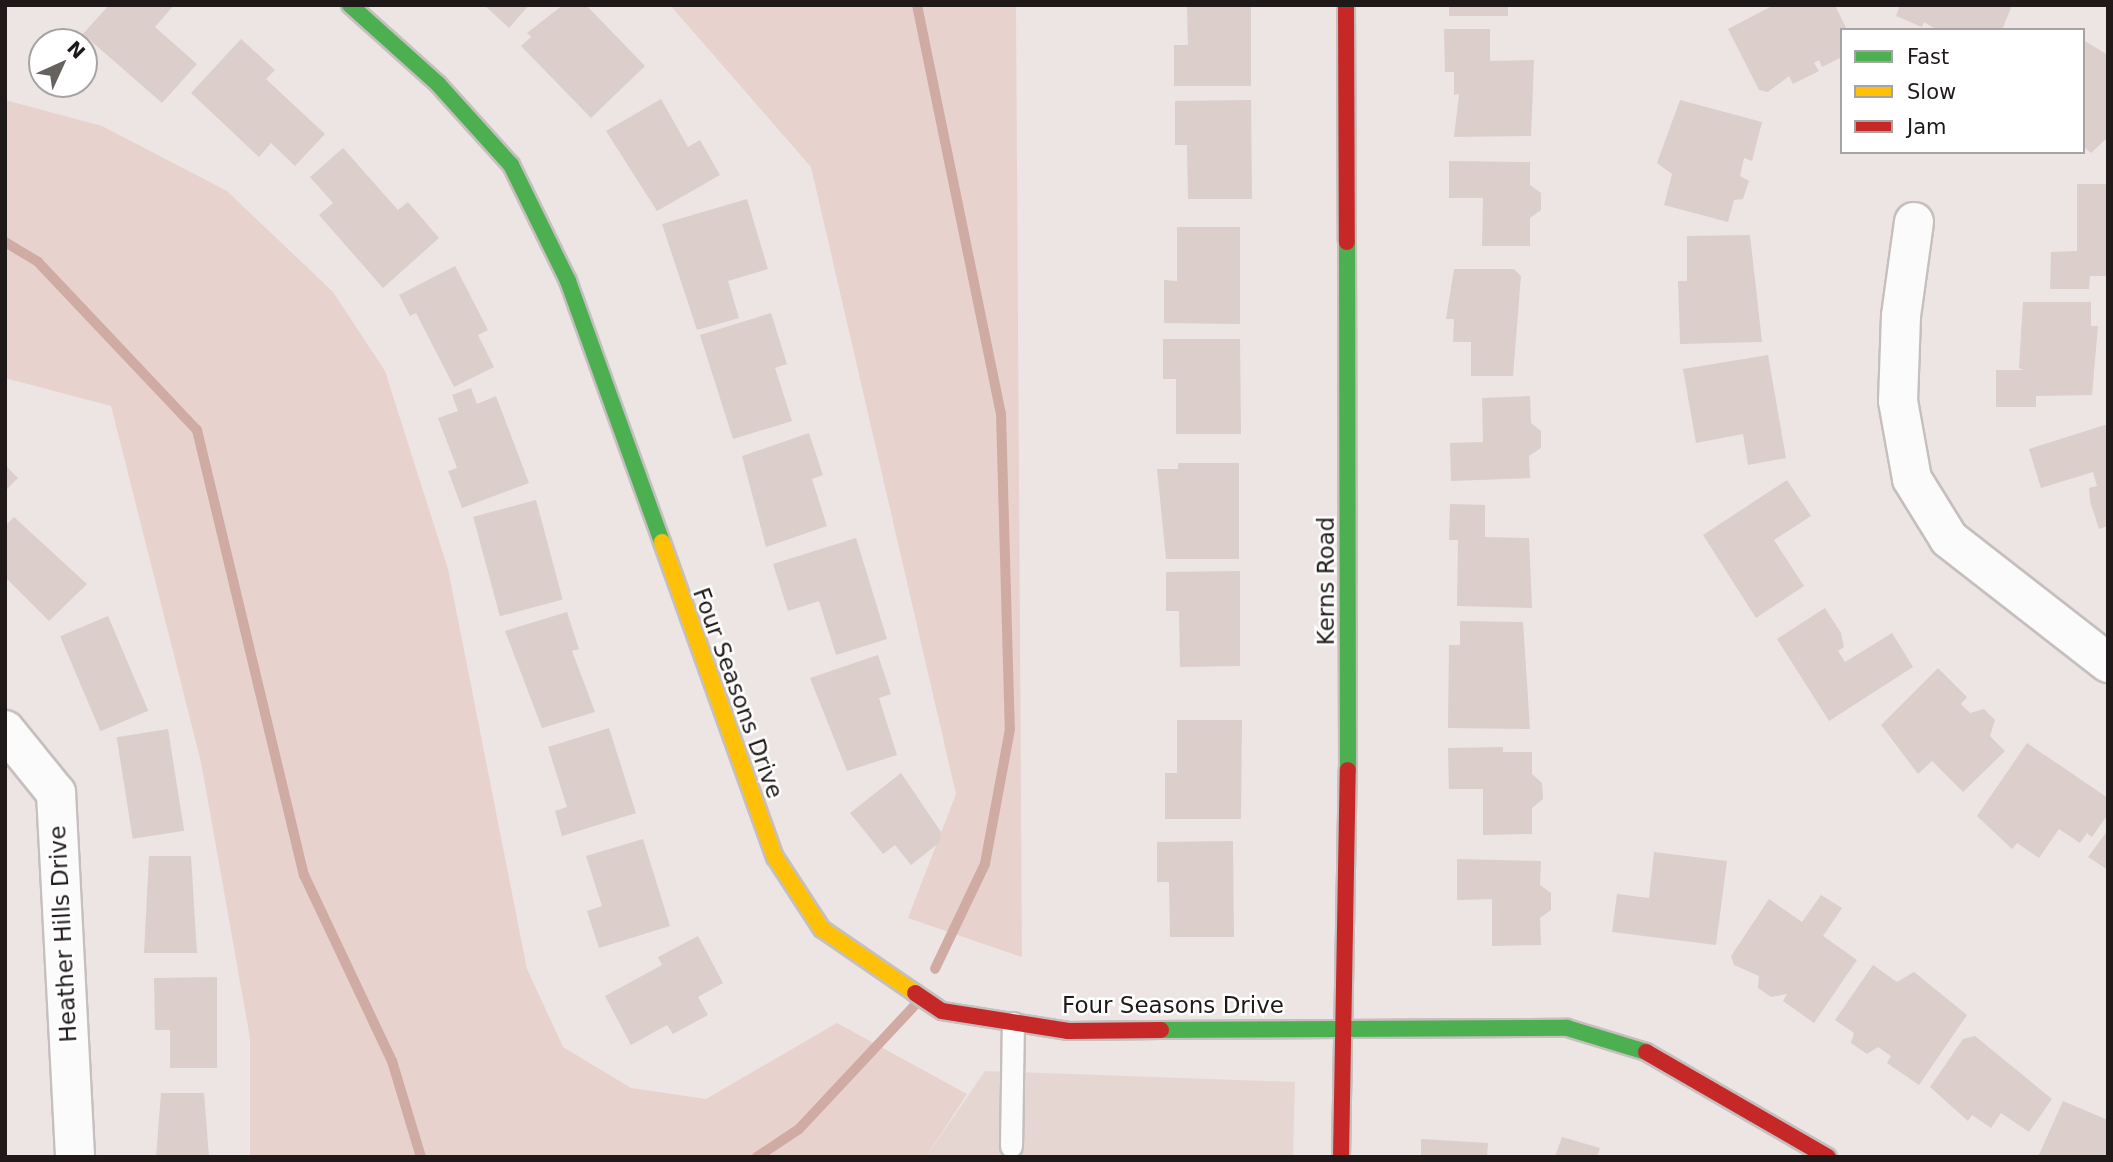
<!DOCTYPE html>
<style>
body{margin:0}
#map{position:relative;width:2113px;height:1162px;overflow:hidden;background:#ede5e3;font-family:"DejaVu Sans",sans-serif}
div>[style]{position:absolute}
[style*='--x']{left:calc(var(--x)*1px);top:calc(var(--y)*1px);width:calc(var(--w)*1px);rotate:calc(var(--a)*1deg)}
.built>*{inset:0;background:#e6d6d2}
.green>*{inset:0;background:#e7d2ce}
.stream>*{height:10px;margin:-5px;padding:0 5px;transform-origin:5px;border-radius:5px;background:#d0aba3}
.building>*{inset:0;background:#dbcecb;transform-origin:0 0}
.roads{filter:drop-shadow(2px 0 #c5bfbe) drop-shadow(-2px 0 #c5bfbe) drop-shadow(0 2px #c5bfbe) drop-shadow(0 -2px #c5bfbe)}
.lane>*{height:21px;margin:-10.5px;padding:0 10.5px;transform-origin:10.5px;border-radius:10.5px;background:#fcfbfb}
.street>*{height:38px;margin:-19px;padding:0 19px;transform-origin:19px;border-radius:19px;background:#fcfbfb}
.fast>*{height:16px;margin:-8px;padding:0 8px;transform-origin:8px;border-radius:8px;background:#4caf50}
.slow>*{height:16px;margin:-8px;padding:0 8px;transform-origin:8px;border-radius:8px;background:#ffc107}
.jam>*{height:16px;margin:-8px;padding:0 8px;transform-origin:8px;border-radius:8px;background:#c62828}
span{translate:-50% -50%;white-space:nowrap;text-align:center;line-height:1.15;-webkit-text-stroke:5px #fff;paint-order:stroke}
.street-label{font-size:23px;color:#1f1a19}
.frame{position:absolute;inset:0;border:7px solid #1f1a19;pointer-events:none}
.legend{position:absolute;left:1840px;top:28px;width:245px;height:126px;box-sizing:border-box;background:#fff;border:2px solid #a5a3a3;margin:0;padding:9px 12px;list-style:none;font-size:21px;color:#1f1a19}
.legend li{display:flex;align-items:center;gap:14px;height:35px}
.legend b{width:35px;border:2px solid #a5a3a3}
.north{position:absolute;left:28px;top:28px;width:70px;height:70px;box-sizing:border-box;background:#fff;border:2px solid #a5a3a3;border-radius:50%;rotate:45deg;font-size:19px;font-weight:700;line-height:28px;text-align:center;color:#1f1a19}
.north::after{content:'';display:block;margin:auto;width:24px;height:32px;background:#676160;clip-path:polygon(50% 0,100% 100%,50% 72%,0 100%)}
</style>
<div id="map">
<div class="built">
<i style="clip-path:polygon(985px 1071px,1295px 1082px,1293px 1157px,926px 1157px)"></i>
</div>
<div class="green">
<i style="clip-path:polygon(670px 5px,1016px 5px,1022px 957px,908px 918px,956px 794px,811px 167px)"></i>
<i style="clip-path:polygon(5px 100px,102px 126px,227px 191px,333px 292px,385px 371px,448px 569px,527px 969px,563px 1047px,631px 1088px,706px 1099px,837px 1023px,967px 1094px,926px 1157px,250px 1157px,250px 1038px,201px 762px,111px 406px,5px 378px)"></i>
</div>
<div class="stream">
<i style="--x:917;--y:5;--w:418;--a:78.4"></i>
<i style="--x:1001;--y:414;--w:315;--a:88.4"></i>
<i style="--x:1010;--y:729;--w:137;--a:100.5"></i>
<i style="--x:985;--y:864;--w:116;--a:115.5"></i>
<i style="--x:5;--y:242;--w:39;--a:31"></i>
<i style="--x:38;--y:262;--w:231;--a:46.6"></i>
<i style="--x:197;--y:430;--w:458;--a:76.5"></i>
<i style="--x:304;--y:875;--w:206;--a:64.7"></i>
<i style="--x:392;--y:1061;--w:100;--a:73.2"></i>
<i style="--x:757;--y:1157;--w:50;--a:-33.7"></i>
<i style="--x:799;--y:1129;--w:173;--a:-46.9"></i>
</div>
<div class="building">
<i style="clip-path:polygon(109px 5px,174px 5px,155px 27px,197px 64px,162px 103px,83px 34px)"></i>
<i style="clip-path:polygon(484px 5px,529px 5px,509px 28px)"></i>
<i style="clip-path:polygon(563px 5px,586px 5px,645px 66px,591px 118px,521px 46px,531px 37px,527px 33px)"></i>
<i style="clip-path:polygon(1187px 5px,1251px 5px,1251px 86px,1174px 86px,1174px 45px,1188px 45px)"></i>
<i style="left:1449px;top:5px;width:59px;height:11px"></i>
<i style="clip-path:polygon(1774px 5px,1835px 5px,1847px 30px,1842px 30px,1842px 57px,1822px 67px,1819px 60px,1814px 63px,1819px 71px,1793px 84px,1789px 76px,1768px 92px,1759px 90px,1728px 29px)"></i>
<i style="clip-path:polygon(1900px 5px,2012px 5px,2002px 30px,1937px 30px,1924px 22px,1922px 27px,1896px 16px)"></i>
<i style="clip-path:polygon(1444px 29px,1490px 29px,1490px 61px,1534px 60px,1531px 136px,1454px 137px,1459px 94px,1454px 95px,1454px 72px,1445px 72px)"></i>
<i style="clip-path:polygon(241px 39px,275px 70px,266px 79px,325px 134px,295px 166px,271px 143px,259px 157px,191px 93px)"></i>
<i style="clip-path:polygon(2083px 40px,2108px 55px,2108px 137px,2091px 153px,2083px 146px)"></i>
<i style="clip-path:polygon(661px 99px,688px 147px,700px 140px,720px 175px,657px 211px,606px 131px)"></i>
<i style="clip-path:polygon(1251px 100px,1252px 199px,1188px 199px,1187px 145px,1175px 145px,1175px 101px)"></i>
<i style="clip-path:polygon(1680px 100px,1762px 122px,1752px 161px,1744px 158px,1740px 176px,1749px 181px,1743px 199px,1734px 200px,1728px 222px,1664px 205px,1672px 174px,1657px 163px)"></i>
<i style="clip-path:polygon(343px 148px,398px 210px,408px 202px,439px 238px,383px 288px,319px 215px,333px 203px,310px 177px)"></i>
<i style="clip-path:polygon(1449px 161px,1530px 162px,1530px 185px,1541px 193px,1541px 210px,1530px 218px,1530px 246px,1482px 246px,1483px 198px,1449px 198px)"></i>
<i style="clip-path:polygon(2077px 184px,2108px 184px,2108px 276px,2090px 276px,2089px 289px,2050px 289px,2051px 252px,2077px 251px)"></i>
<i style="clip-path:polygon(747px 199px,768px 269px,728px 281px,739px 318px,697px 330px,662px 224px)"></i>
<i style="clip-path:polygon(1177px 227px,1240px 227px,1240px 324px,1164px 323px,1164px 280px,1177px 281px)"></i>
<i style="clip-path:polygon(1750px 235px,1762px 342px,1680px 344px,1678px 281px,1687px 281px,1687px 236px)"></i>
<i style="clip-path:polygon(455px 266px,488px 330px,478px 335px,494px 367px,454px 387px,416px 313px,410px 316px,399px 295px)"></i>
<i style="clip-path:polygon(1454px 269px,1514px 269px,1521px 276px,1513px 376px,1471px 376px,1471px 342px,1453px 342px,1454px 319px,1446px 319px)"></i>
<i style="clip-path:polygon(2023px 302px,2091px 302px,2091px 326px,2098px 326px,2092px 395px,2036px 396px,2036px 407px,1996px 407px,1996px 370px,2024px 370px,2019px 368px)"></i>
<i style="clip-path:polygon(771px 313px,787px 364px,775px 368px,792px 421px,733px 439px,700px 335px)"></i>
<i style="clip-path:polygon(1163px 339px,1240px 339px,1241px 434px,1176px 434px,1176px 379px,1163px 379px)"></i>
<i style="clip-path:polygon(1768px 355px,1786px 458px,1748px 465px,1743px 434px,1696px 443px,1683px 369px)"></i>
<i style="clip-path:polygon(471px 388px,477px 404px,496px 396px,529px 483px,462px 508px,448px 471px,457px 468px,438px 418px,458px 411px,452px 395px)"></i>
<i style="clip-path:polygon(1530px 396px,1531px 423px,1541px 431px,1541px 448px,1529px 456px,1530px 478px,1451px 481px,1450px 443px,1483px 442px,1482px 398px)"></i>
<i style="clip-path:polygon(2108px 424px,2108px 526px,2099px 529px,2090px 501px,2089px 488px,2097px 486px,2093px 472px,2041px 488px,2029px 449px)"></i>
<i style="clip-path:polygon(809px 433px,823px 475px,812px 479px,827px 526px,766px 547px,742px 456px)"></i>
<i style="clip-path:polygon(1178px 463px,1239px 463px,1239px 559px,1166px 559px,1157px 469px,1178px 469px)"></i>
<i style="clip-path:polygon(5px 465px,18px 478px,5px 491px)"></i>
<i style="clip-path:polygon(1787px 480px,1811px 516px,1774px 540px,1804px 586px,1756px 618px,1703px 535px)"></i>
<i style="left:536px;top:500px;width:103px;height:65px;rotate:75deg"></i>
<i style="clip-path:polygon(1450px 504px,1485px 505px,1485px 537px,1529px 538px,1532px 608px,1457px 606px,1458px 540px,1449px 540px)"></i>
<i style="clip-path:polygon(14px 517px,87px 584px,49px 621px,5px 577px,5px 526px)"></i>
<i style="clip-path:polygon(856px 538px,887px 639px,836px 655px,819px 601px,788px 611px,773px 564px)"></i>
<i style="clip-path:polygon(1240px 571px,1240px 666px,1180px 667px,1179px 611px,1166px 611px,1166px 572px)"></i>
<i style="clip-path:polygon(1825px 608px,1841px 633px,1844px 647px,1838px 651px,1845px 662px,1892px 633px,1913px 667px,1829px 721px,1777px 639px)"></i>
<i style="clip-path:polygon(567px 612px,579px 649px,572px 651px,595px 712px,542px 728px,505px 631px)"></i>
<i style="left:108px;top:616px;width:103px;height:52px;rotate:67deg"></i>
<i style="clip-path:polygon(1460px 621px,1523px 622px,1530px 729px,1448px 728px,1449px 645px,1460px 645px)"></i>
<i style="clip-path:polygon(878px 655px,891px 694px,879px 698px,897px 755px,847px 771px,810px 678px)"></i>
<i style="clip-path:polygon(1938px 668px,1967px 697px,1961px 704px,1970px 713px,1984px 709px,1995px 720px,1990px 736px,2005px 751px,1963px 792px,1932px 761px,1918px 774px,1881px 725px)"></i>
<i style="clip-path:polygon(1177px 720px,1242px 720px,1241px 819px,1165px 819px,1165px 773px,1177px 773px)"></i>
<i style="clip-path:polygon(609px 728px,636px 813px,562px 836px,555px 811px,567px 807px,548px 747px)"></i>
<i style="left:168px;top:729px;width:103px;height:52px;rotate:81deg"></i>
<i style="clip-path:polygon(2027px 743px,2108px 798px,2108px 814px,2092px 837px,2087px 833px,2080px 843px,2059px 829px,2039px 858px,2017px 843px,2012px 849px,1977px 816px)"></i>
<i style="clip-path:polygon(1503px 747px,1503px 752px,1532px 752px,1532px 774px,1542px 783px,1543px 799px,1532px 808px,1532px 834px,1483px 835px,1483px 789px,1449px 789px,1448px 748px)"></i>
<i style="clip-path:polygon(901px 773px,941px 832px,940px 842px,911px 865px,895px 845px,883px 854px,850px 813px)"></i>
<i style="clip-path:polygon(2108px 830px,2108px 870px,2088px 857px)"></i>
<i style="clip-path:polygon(643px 839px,670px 926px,599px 948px,587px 911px,602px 906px,586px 856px)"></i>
<i style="clip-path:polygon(1233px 841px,1234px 937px,1170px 937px,1169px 882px,1157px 882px,1157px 842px)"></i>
<i style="clip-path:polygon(1654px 852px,1727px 861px,1716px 945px,1612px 932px,1617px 894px,1649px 898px)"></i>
<i style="clip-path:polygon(149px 856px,191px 856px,197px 953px,144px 953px)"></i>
<i style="clip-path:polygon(1457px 859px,1541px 861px,1540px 885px,1551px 893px,1551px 910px,1540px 918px,1541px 945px,1492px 946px,1492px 899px,1457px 900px)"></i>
<i style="clip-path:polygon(1821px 895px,1842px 908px,1823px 936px,1857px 960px,1814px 1023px,1783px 1001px,1787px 994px,1771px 997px,1758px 988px,1759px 976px,1734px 965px,1731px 956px,1769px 899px,1802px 922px)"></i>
<i style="clip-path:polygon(698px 936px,723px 983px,698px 997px,708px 1015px,673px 1034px,667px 1025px,631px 1045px,605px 996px,662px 965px,658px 957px)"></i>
<i style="clip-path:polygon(1873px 965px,1897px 982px,1914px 972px,1967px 1015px,1919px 1085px,1887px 1063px,1891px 1056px,1878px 1047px,1867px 1054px,1851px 1043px,1854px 1033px,1835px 1020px)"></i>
<i style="clip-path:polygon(217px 977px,217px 1068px,170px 1068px,170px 1030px,155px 1030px,154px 978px)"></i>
<i style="clip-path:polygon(1975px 1036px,2052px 1099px,2029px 1132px,2001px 1113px,1991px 1128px,1972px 1115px,1968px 1121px,1930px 1087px,1963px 1039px)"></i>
<i style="clip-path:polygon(161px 1093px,204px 1093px,209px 1157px,156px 1157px)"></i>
<i style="clip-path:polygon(2063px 1101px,2108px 1120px,2108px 1157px,2038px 1157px)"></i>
<i style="clip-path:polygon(1562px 1137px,1600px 1148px,1597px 1157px,1555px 1157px)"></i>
<i style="clip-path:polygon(1421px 1139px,1488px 1143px,1487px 1157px,1421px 1157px)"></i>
</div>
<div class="roads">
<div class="lane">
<i style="--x:1011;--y:1146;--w:123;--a:-89.1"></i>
</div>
<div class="street">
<i style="--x:1914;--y:222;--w:95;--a:97.9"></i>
<i style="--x:1901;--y:316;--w:85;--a:92"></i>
<i style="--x:1898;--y:401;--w:79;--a:79.8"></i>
<i style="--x:1912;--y:479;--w:70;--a:58.3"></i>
<i style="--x:1949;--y:539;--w:202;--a:37.9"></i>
<i style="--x:5;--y:730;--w:81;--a:51"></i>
<i style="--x:56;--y:793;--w:364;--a:87"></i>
</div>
<div class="fast">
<i style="--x:350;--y:5;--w:118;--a:41.9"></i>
<i style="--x:438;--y:84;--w:109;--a:48"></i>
<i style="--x:511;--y:165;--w:129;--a:63.8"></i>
<i style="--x:568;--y:281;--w:277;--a:70.2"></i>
<i style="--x:1347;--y:242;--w:528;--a:89.89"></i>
<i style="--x:1161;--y:1030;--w:406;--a:-0.3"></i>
<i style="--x:1567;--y:1028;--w:83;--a:16.9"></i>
</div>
<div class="slow">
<i style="--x:662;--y:542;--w:335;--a:70.3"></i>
<i style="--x:775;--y:857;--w:86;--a:56.9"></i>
<i style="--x:822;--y:929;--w:113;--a:34.5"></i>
</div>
<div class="jam">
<i style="--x:1346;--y:5;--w:237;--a:89.8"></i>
<i style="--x:915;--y:993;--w:32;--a:34"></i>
<i style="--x:942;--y:1011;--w:128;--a:9"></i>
<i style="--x:1068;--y:1031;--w:93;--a:-0.6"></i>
<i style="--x:1646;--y:1052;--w:210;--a:30"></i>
<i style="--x:1341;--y:1157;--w:387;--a:-89"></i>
</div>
</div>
<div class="street-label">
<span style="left:1326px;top:581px;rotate:-90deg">Kerns Road</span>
<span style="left:738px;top:693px;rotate:70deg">Four Seasons Drive</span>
<span style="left:63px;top:934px;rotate:-93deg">Heather Hills Drive</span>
<span style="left:1173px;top:1005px">Four Seasons Drive</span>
</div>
<div class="frame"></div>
<ul class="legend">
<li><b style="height:9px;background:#4caf50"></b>Fast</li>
<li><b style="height:9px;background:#ffc107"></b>Slow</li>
<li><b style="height:9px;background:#c62828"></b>Jam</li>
</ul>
<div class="north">N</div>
</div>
